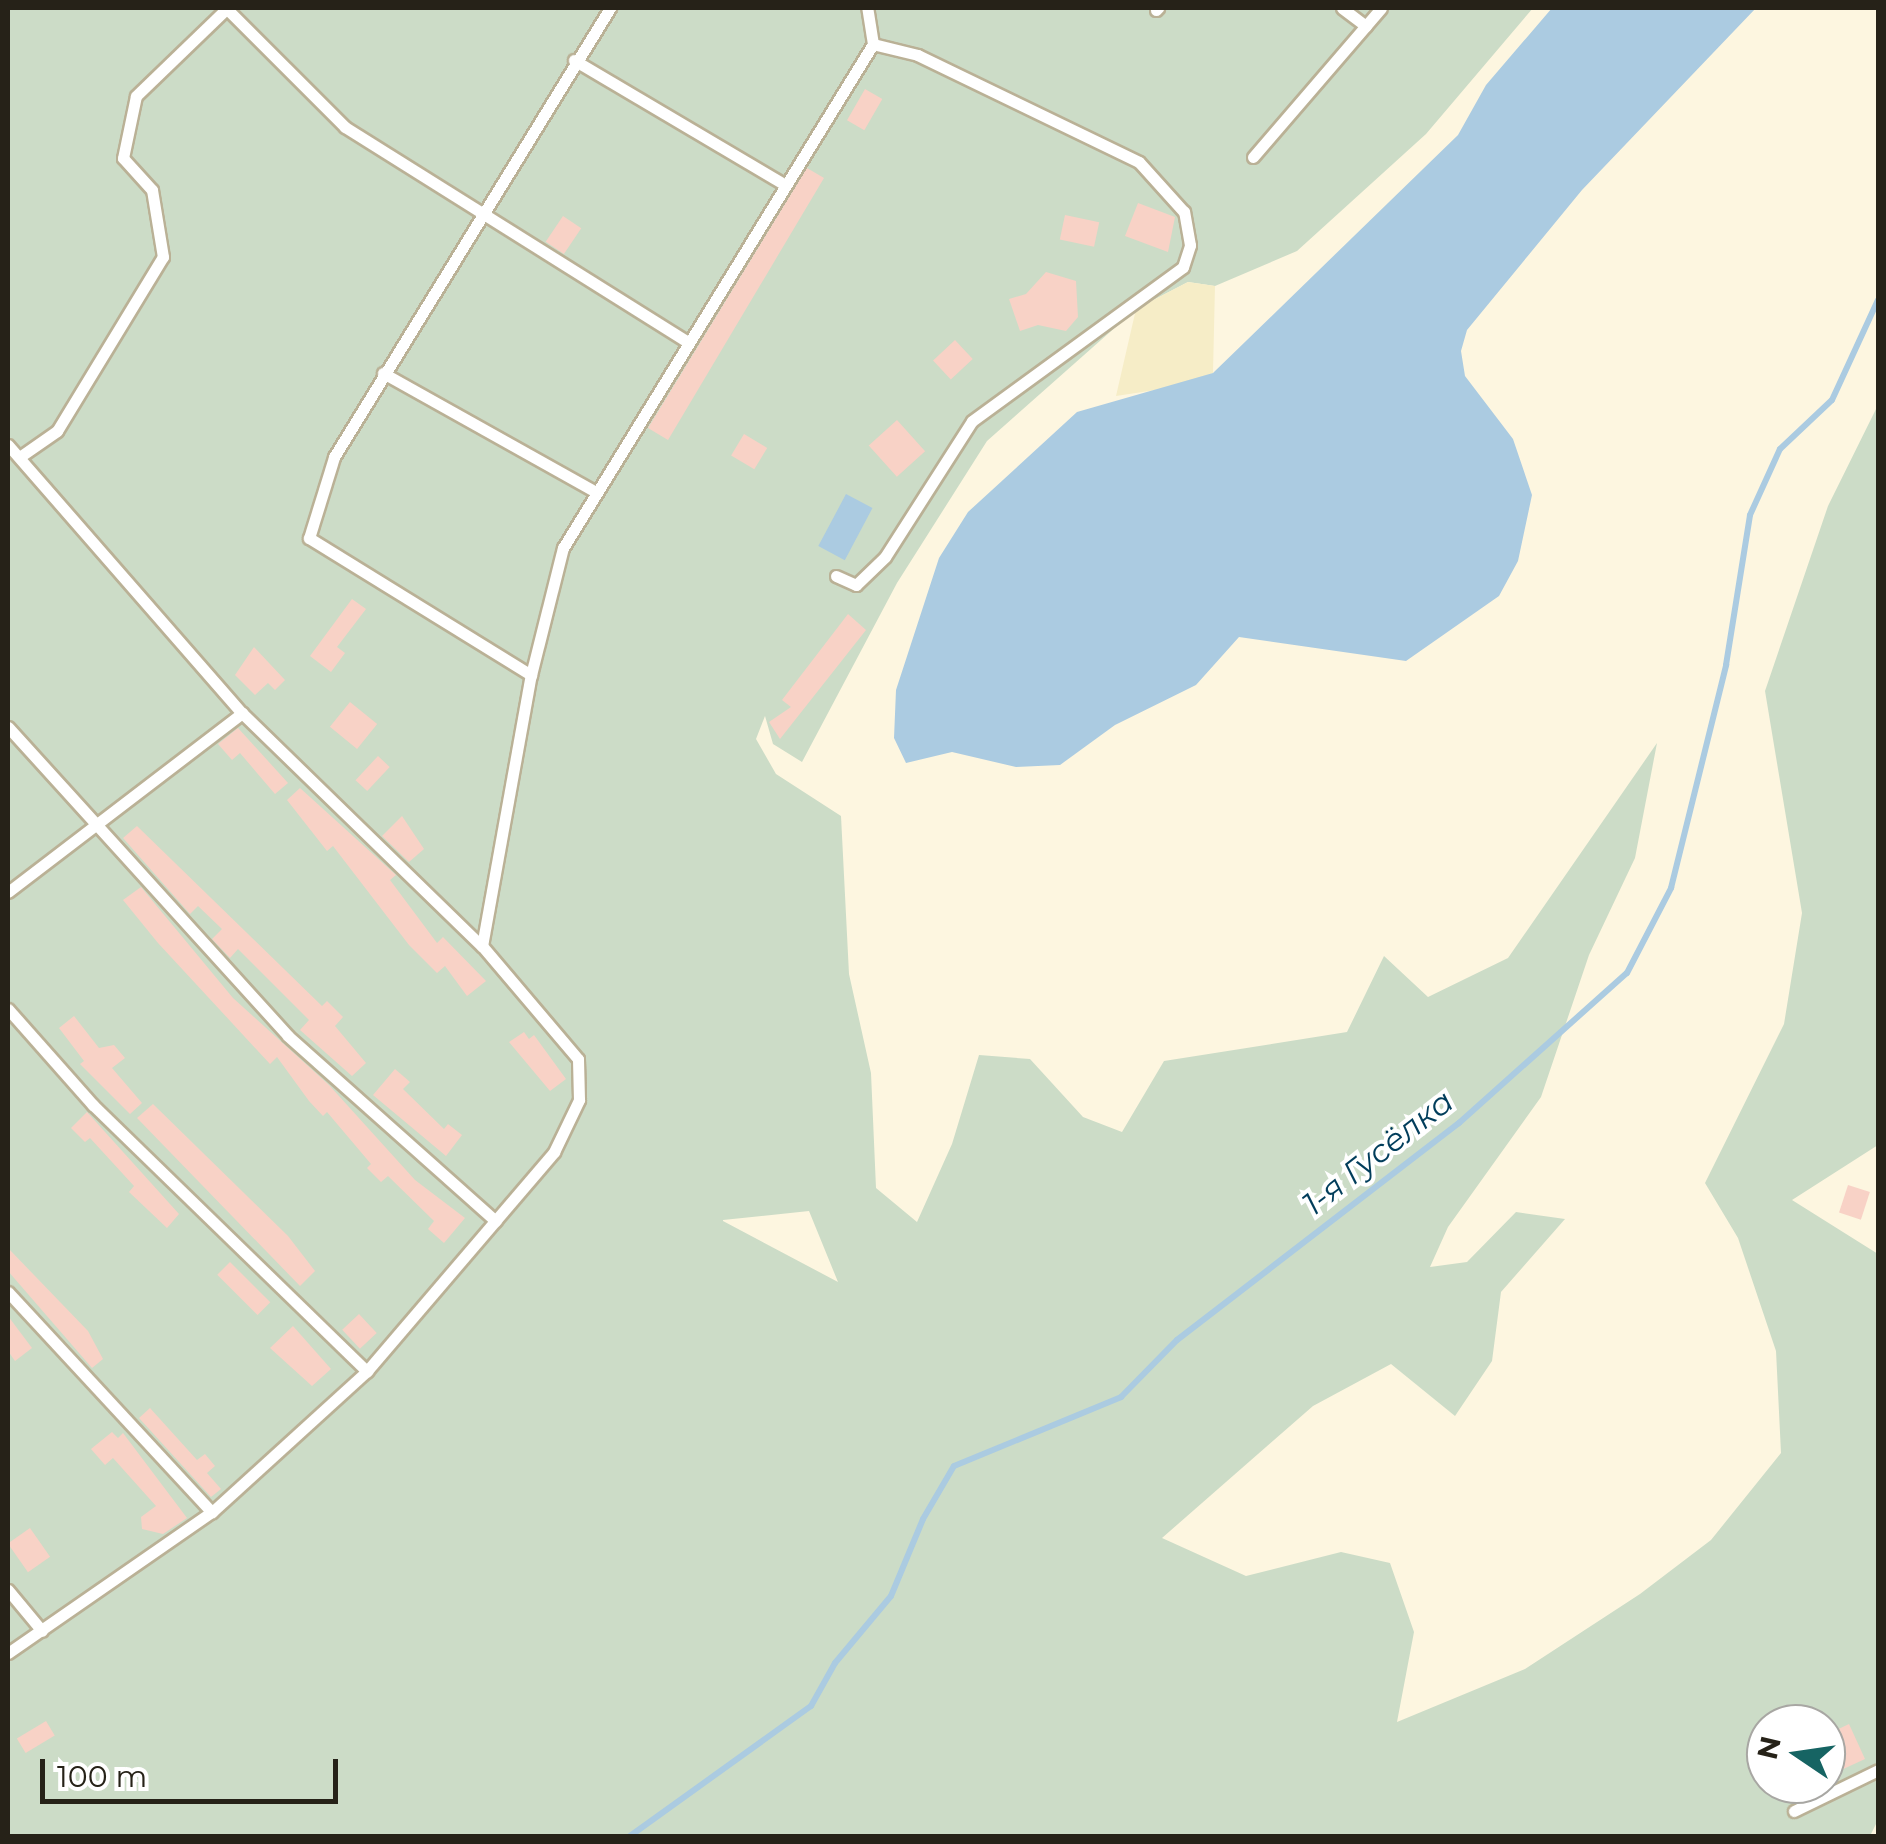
<!DOCTYPE html>
<meta charset="utf-8">
<style>
body{margin:0}
#map{position:relative;width:1886px;height:1844px;overflow:hidden;background:#fdf6e0;font-family:Montserrat,sans-serif}
div>[style]{position:absolute}
[style*='--x']{left:calc(var(--x)*1px);top:calc(var(--y)*1px);width:calc(var(--w)*1px);rotate:calc(var(--a)*1deg)}
.green>*{inset:0;background:#ccdcc7}
.sand>*{inset:0;background:#f6edc7}
.water>*{inset:0;background:#abcbe1;transform-origin:0 0}
.stream>*{height:6px;margin:-3px;padding:0 3px;transform-origin:3px;border-radius:3px;background:#abcbe1}
.building>*{inset:0;background:#f8d2c6;transform-origin:0 0}
.roads{filter:drop-shadow(2px 0 #bab196) drop-shadow(-2px 0 #bab196) drop-shadow(0 2px #bab196) drop-shadow(0 -2px #bab196)}
.service>*{height:11px;margin:-5.5px;padding:0 5.5px;transform-origin:5.5px;border-radius:5.5px;background:#fff}
span{translate:-50% -50%;white-space:nowrap;text-align:center;line-height:1.15;-webkit-text-stroke:8px #fff;paint-order:stroke}
.water-label{font-size:32px;color:#013d5b;font-style:italic}
.frame{position:absolute;inset:0;border:10px solid #262218;pointer-events:none}
.north{position:absolute;left:1746px;top:1704px;width:100px;height:100px;box-sizing:border-box;background:#fff;border:2px solid #a8a7a3;border-radius:50%;rotate:283deg;font-size:28px;font-weight:700;line-height:40px;text-align:center;color:#262218}
.north::after{content:'';display:block;margin:auto;width:35px;height:45px;background:#166463;clip-path:polygon(50% 0,100% 100%,50% 72%,0 100%)}
.scale{position:absolute;left:40px;top:1759px;width:298px;height:45px;box-sizing:border-box;border:5px solid #262218;border-top:0;padding-left:12px;font-size:30px;line-height:35px;white-space:nowrap;color:#262218;-webkit-text-stroke:8px #fff;paint-order:stroke}
</style>
<div id="map">
<div class="green">
<i style="clip-path:polygon(evenodd,8px 8px,1533px 8px,1426px 134px,1297px 251px,1215px 286px,1188px 282px,1136px 309px,987px 441px,897px 583px,802px 762px,773px 744px,765px 716px,756px 739px,776px 774px,841px 816px,849px 974px,871px 1073px,876px 1188px,917px 1222px,952px 1144px,979px 1055px,1030px 1059px,1083px 1117px,1122px 1132px,1164px 1061px,1347px 1032px,1384px 956px,1428px 997px,1508px 958px,1657px 743px,1635px 858px,1589px 955px,1541px 1097px,1448px 1227px,1430px 1267px,1467px 1262px,1516px 1212px,1565px 1219px,1501px 1292px,1492px 1361px,1455px 1416px,1391px 1364px,1313px 1406px,1162px 1538px,1246px 1576px,1341px 1552px,1390px 1563px,1414px 1632px,1397px 1722px,1525px 1669px,1640px 1594px,1711px 1540px,1781px 1453px,1776px 1351px,1738px 1238px,1705px 1183px,1784px 1024px,1802px 913px,1765px 691px,1828px 506px,1878px 405px,1878px 1145px,1792px 1200px,1878px 1254px,1878px 1820px,1870px 1836px,8px 1836px,8px 8px,809px 1211px,838px 1282px,723px 1221px,723px 1220px,809px 1211px,8px 8px,1766px 1724px,1826px 1724px,1826px 1784px,1766px 1784px,1766px 1724px)"></i>
</div>
<div class="sand">
<i style="clip-path:polygon(1188px 282px,1215px 286px,1213px 373px,1182px 386px,1116px 396px,1136px 309px)"></i>
</div>
<div class="water">
<i style="clip-path:polygon(1552px 8px,1756px 8px,1582px 190px,1467px 330px,1461px 351px,1465px 376px,1513px 439px,1532px 495px,1518px 561px,1499px 596px,1406px 661px,1239px 637px,1196px 685px,1115px 725px,1060px 765px,1016px 767px,952px 752px,906px 763px,894px 738px,896px 690px,939px 558px,968px 512px,1077px 412px,1213px 373px,1458px 135px,1486px 85px)"></i>
<i style="left:846px;top:494px;width:30px;height:59px;rotate:28deg"></i>
</div>
<div class="stream">
<i style="--x:630;--y:1836;--w:223;--a:-35.7"></i>
<i style="--x:811;--y:1706;--w:49;--a:-60.8"></i>
<i style="--x:835;--y:1663;--w:87;--a:-50.1"></i>
<i style="--x:891;--y:1596;--w:83;--a:-67.4"></i>
<i style="--x:923;--y:1519;--w:61;--a:-59.7"></i>
<i style="--x:954;--y:1466;--w:181;--a:-22.4"></i>
<i style="--x:1121;--y:1397;--w:80;--a:-45.5"></i>
<i style="--x:1177;--y:1340;--w:356;--a:-37.6"></i>
<i style="--x:1459;--y:1123;--w:225;--a:-41.8"></i>
<i style="--x:1627;--y:973;--w:96;--a:-62.6"></i>
<i style="--x:1671;--y:888;--w:230;--a:-76.1"></i>
<i style="--x:1726;--y:665;--w:152;--a:-80.9"></i>
<i style="--x:1750;--y:515;--w:72;--a:-65.6"></i>
<i style="--x:1780;--y:449;--w:71;--a:-43.3"></i>
<i style="--x:1832;--y:400;--w:110;--a:-65.3"></i>
</div>
<div class="building">
<i style="left:865px;top:89px;width:20px;height:36px;rotate:30deg"></i>
<i style="clip-path:polygon(807px 168px,824px 178px,668px 440px,648px 428px)"></i>
<i style="clip-path:polygon(1138px 203px,1175px 217px,1168px 252px,1125px 236px)"></i>
<i style="left:1065px;top:215px;width:35px;height:25px;rotate:12deg"></i>
<i style="left:563px;top:216px;width:22px;height:31px;rotate:34deg"></i>
<i style="clip-path:polygon(1046px 272px,1076px 281px,1078px 317px,1066px 331px,1038px 325px,1020px 331px,1009px 299px,1026px 294px)"></i>
<i style="left:955px;top:340px;width:26px;height:30px;rotate:47deg"></i>
<i style="left:897px;top:420px;width:42px;height:38px;rotate:48deg"></i>
<i style="left:744px;top:434px;width:27px;height:25px;rotate:31deg"></i>
<i style="clip-path:polygon(352px 599px,366px 609px,337px 647px,345px 653px,331px 672px,310px 656px)"></i>
<i style="clip-path:polygon(848px 614px,866px 630px,780px 739px,769px 722px,791px 707px,782px 700px)"></i>
<i style="clip-path:polygon(254px 647px,285px 680px,275px 690px,268px 683px,255px 695px,235px 675px)"></i>
<i style="left:350px;top:702px;width:35px;height:32px;rotate:39deg"></i>
<i style="clip-path:polygon(238px 728px,288px 783px,275px 794px,240px 753px,232px 760px,218px 744px)"></i>
<i style="left:378px;top:756px;width:16px;height:33px;rotate:43deg"></i>
<i style="clip-path:polygon(300px 788px,396px 875px,390px 880px,437px 943px,443px 937px,486px 981px,467px 996px,445px 966px,437px 973px,409px 945px,333px 846px,327px 851px,287px 800px)"></i>
<i style="clip-path:polygon(402px 816px,424px 849px,409px 862px,382px 836px)"></i>
<i style="clip-path:polygon(137px 826px,322px 1006px,327px 1001px,343px 1017px,335px 1026px,366px 1063px,352px 1076px,300px 1030px,309px 1020px,238px 949px,230px 958px,212px 939px,222px 929px,198px 906px,190px 914px,123px 838px)"></i>
<i style="clip-path:polygon(141px 887px,233px 998px,329px 1085px,415px 1180px,465px 1218px,444px 1243px,428px 1229px,434px 1221px,388px 1176px,381px 1182px,367px 1168px,371px 1164px,327px 1112px,323px 1116px,309px 1101px,277px 1057px,270px 1064px,158px 943px,123px 900px)"></i>
<i style="clip-path:polygon(74px 1016px,99px 1048px,114px 1045px,125px 1058px,112px 1068px,142px 1103px,130px 1114px,80px 1064px,84px 1061px,59px 1028px)"></i>
<i style="clip-path:polygon(524px 1032px,529px 1039px,534px 1035px,566px 1079px,550px 1091px,509px 1042px)"></i>
<i style="clip-path:polygon(395px 1069px,410px 1082px,403px 1089px,444px 1129px,448px 1124px,462px 1135px,446px 1156px,373px 1095px)"></i>
<i style="clip-path:polygon(153px 1104px,288px 1236px,315px 1271px,300px 1286px,137px 1118px)"></i>
<i style="clip-path:polygon(87px 1112px,179px 1214px,167px 1228px,129px 1192px,134px 1186px,90px 1138px,85px 1142px,71px 1128px)"></i>
<i style="left:1848px;top:1185px;width:23px;height:29px;rotate:18deg"></i>
<i style="clip-path:polygon(8px 1248px,88px 1331px,103px 1359px,92px 1368px,8px 1271px)"></i>
<i style="left:230px;top:1262px;width:57px;height:18px;rotate:45deg"></i>
<i style="left:359px;top:1314px;width:26px;height:23px;rotate:47deg"></i>
<i style="clip-path:polygon(8px 1316px,32px 1348px,15px 1361px,8px 1351px)"></i>
<i style="clip-path:polygon(293px 1326px,331px 1369px,312px 1386px,270px 1348px)"></i>
<i style="clip-path:polygon(150px 1408px,197px 1460px,205px 1454px,215px 1466px,207px 1473px,221px 1489px,211px 1497px,139px 1418px)"></i>
<i style="clip-path:polygon(112px 1432px,118px 1438px,123px 1433px,187px 1518px,163px 1534px,142px 1529px,141px 1517px,156px 1506px,113px 1458px,105px 1465px,91px 1449px)"></i>
<i style="left:30px;top:1528px;width:35px;height:27px;rotate:55deg"></i>
<i style="left:46px;top:1721px;width:17px;height:34px;rotate:59deg"></i>
<i style="clip-path:polygon(1849px 1724px,1865px 1759px,1826px 1777px,1826px 1735px)"></i>
</div>
<div class="roads">
<div class="service">
<i style="--x:226;--y:8;--w:168;--a:45"></i>
<i style="--x:345;--y:127;--w:401;--a:32.1"></i>
<i style="--x:1342;--y:8;--w:30;--a:37"></i>
<i style="--x:1156;--y:10;--w:3;--a:-45"></i>
<i style="--x:574;--y:60;--w:242;--a:30.6"></i>
<i style="--x:1253;--y:157;--w:196;--a:-49.3"></i>
<i style="--x:383;--y:373;--w:244;--a:29.2"></i>
<i style="--x:8;--y:445;--w:356;--a:48.9"></i>
<i style="--x:242;--y:713;--w:334;--a:44.2"></i>
<i style="--x:21;--y:456;--w:44;--a:-34.8"></i>
<i style="--x:57;--y:431;--w:204;--a:-58.7"></i>
<i style="--x:163;--y:257;--w:68;--a:-99.3"></i>
<i style="--x:152;--y:190;--w:43;--a:-132.2"></i>
<i style="--x:123;--y:158;--w:63;--a:-78.2"></i>
<i style="--x:136;--y:96;--w:127;--a:-44"></i>
<i style="--x:836;--y:576;--w:22;--a:24"></i>
<i style="--x:856;--y:585;--w:40;--a:-44"></i>
<i style="--x:885;--y:557;--w:161;--a:-57.4"></i>
<i style="--x:972;--y:421;--w:261;--a:-36.1"></i>
<i style="--x:1183;--y:267;--w:23;--a:-72"></i>
<i style="--x:1190;--y:245;--w:34;--a:-100"></i>
<i style="--x:1184;--y:212;--w:67;--a:-132"></i>
<i style="--x:1139;--y:162;--w:246;--a:-154.2"></i>
<i style="--x:918;--y:55;--w:46;--a:-166.3"></i>
<i style="--x:531;--y:675;--w:261;--a:-148.3"></i>
<i style="--x:309;--y:538;--w:85;--a:-72.8"></i>
<i style="--x:334;--y:457;--w:527;--a:-58.42"></i>
<i style="--x:8;--y:727;--w:417;--a:47.8"></i>
<i style="--x:288;--y:1036;--w:278;--a:41.7"></i>
<i style="--x:8;--y:892;--w:295;--a:-37.4"></i>
<i style="--x:8;--y:1009;--w:128;--a:48.5"></i>
<i style="--x:93;--y:1105;--w:382;--a:44.2"></i>
<i style="--x:8;--y:1292;--w:300;--a:47.2"></i>
<i style="--x:8;--y:1590;--w:53;--a:50.3"></i>
<i style="--x:8;--y:1653;--w:248;--a:-34.7"></i>
<i style="--x:212;--y:1512;--w:210;--a:-42.3"></i>
<i style="--x:367;--y:1371;--w:288;--a:-49.5"></i>
<i style="--x:554;--y:1152;--w:58;--a:-64.3"></i>
<i style="--x:579;--y:1100;--w:41;--a:-91.4"></i>
<i style="--x:578;--y:1059;--w:148;--a:-130.3"></i>
<i style="--x:482;--y:946;--w:275;--a:-79.8"></i>
<i style="--x:531;--y:675;--w:131;--a:-75.9"></i>
<i style="--x:563;--y:548;--w:592;--a:-58.41"></i>
<i style="--x:873;--y:44;--w:36;--a:-99"></i>
<i style="--x:1794;--y:1811;--w:93;--a:-26"></i>
</div>
</div>
<div class="water-label">
<span style="left:1378px;top:1153px;rotate:-38deg">1-я Гусёлка</span>
</div>
<div class="frame"></div>
<div class="north">N</div>
<div class="scale">100 m</div>
</div>
